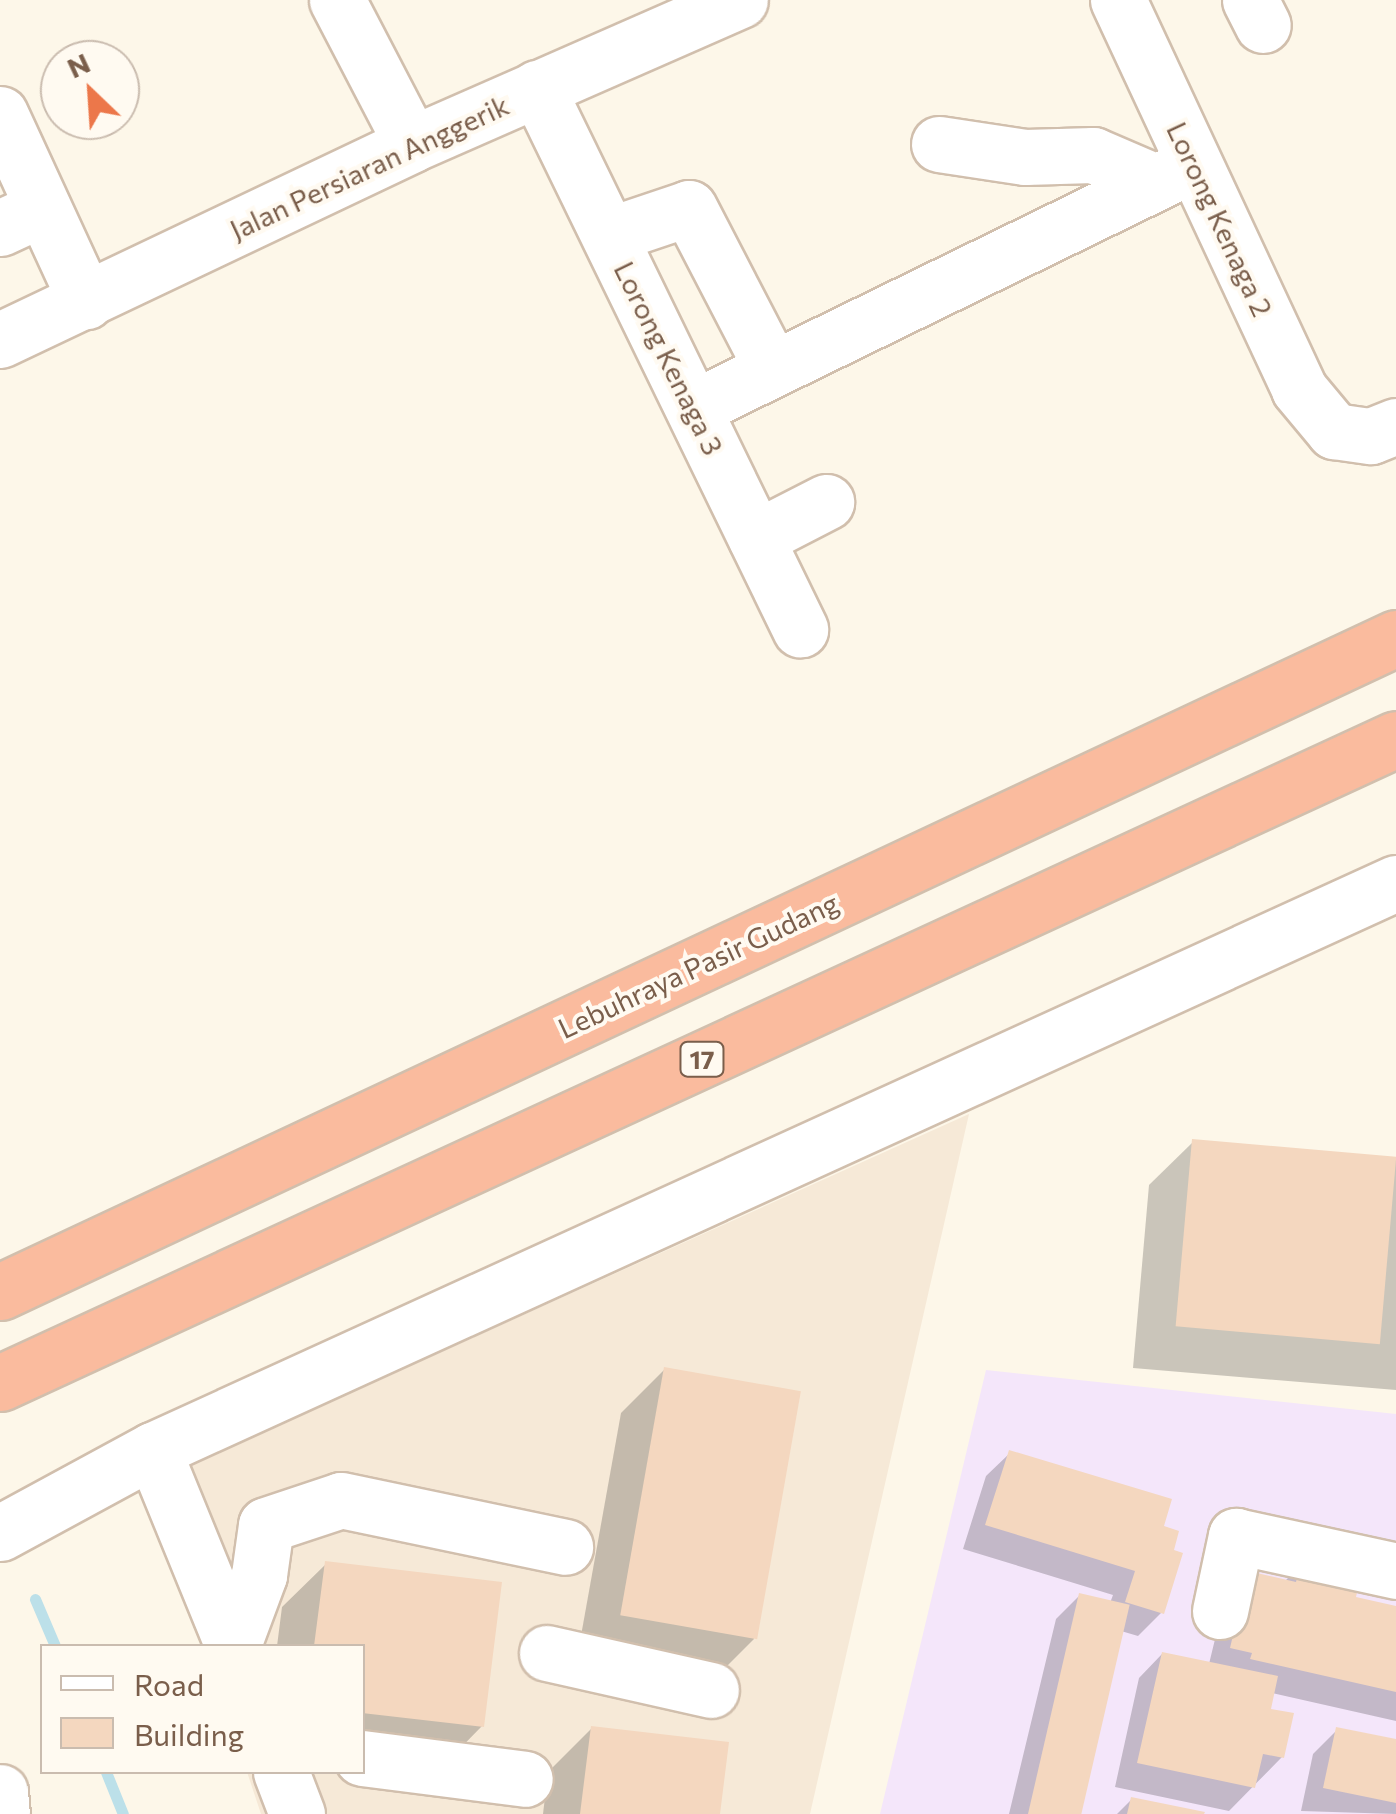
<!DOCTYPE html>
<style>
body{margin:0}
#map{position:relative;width:1396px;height:1814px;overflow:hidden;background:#fdf7e9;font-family:Commissioner,sans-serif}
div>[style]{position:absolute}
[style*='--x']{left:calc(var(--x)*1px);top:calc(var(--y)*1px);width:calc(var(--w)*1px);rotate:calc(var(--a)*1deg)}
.residential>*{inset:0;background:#f6e9d7}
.education>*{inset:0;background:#f4e6fa}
.shadow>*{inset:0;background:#0003}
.stream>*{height:11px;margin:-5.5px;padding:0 5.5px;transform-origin:5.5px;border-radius:5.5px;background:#bce0e9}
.building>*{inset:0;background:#f4d7bf;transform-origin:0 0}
.roads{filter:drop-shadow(2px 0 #d1bfad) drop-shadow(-2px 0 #d1bfad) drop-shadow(0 2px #d1bfad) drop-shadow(0 -2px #d1bfad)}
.minor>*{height:55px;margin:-27.5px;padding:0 27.5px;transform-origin:27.5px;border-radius:27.5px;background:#fff}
.highway>*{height:55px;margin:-27.5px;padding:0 27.5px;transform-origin:27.5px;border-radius:27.5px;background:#fabb9e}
span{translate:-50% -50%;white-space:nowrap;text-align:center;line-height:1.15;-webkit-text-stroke:8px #fffaf1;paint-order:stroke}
.shield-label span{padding:2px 8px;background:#fffaf1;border:2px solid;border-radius:8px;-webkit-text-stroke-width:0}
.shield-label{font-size:25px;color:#7a5e4b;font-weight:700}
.street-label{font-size:28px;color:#7a5e4b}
.legend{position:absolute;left:40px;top:1644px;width:325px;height:130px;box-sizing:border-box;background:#fffaf1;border:2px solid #cabcaf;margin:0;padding:12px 18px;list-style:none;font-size:30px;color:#7a5e4b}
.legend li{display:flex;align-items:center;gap:20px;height:50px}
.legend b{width:50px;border:2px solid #cabcaf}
.north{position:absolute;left:40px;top:40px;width:100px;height:100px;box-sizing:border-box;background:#fffaf1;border:2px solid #cabcaf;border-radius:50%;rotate:335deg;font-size:28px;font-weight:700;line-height:40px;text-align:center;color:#7a5e4b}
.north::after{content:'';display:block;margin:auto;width:35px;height:45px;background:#ec774a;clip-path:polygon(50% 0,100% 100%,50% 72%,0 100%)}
</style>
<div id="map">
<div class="residential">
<i style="clip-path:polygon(969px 1114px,810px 1814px,261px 1814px,247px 1772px,362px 1772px,362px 1646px,203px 1646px,148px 1484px)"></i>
</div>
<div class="education">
<i style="clip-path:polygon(986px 1370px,1396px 1414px,1396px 1814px,880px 1814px)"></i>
</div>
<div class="shadow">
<i style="clip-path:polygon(1193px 1142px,1396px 1159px,1396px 1390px,1133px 1368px,1149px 1185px)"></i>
<i style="clip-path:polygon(665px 1369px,754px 1639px,711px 1682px,577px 1658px,621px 1413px)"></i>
<i style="clip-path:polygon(1010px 1453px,1161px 1528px,1162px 1612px,1138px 1636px,1121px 1631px,1076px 1814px,1009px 1814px,1056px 1619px,1080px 1595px,1110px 1603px,1113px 1595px,963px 1549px,986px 1476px)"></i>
<i style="clip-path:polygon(326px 1564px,482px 1726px,439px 1770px,362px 1760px,362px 1646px,277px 1646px,282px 1607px)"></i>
<i style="clip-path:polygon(1302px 1564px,1353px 1598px,1396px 1608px,1396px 1721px,1272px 1693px,1268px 1710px,1282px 1757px,1229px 1811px,1115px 1787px,1139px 1678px,1162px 1654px,1209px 1664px,1225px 1598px,1284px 1582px)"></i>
<i style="clip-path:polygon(592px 1728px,718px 1814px,543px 1814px,548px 1772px)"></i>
<i style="clip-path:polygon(1337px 1730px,1396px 1742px,1396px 1814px,1301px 1811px,1313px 1754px)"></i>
<i style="clip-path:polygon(1132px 1799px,1200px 1814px,1117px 1814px)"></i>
</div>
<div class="stream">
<i style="--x:35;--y:1599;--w:51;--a:66.9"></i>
<i style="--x:106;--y:1772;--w:45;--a:68"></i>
</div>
<div class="building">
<i style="left:1192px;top:1139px;width:205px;height:188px;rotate:5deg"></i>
<i style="left:664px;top:1367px;width:139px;height:252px;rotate:10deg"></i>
<i style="clip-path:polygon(1009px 1450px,1172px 1499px,1164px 1526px,1179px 1531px,1174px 1550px,1183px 1553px,1164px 1614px,1125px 1602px,1135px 1571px,985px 1525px)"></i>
<i style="clip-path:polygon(325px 1561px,502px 1582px,484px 1727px,362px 1713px,362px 1646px,314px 1646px)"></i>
<i style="clip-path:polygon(1301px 1561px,1361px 1575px,1356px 1597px,1396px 1606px,1396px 1692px,1250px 1659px,1252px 1653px,1230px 1648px,1248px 1571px,1296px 1582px)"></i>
<i style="left:1079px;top:1593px;width:52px;height:228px;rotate:13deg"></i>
<i style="clip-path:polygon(1162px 1652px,1278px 1676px,1271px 1709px,1294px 1713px,1284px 1758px,1263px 1754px,1255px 1788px,1137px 1763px)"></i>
<i style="clip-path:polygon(591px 1726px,729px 1742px,720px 1814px,580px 1814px)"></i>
<i style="clip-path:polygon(1336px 1727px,1396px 1739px,1396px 1803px,1323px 1788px)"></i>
<i style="clip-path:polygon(1131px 1797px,1205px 1812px,1204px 1814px,1127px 1814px)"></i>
</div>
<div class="roads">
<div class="minor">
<i style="--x:337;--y:0;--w:162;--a:62.5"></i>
<i style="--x:1118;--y:0;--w:429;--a:65"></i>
<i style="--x:1299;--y:389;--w:55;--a:50.2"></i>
<i style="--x:1334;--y:431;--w:37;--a:8"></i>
<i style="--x:1371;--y:436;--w:27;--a:-22"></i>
<i style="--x:1250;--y:0;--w:28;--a:63"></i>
<i style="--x:537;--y:88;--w:602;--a:64.07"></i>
<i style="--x:0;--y:114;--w:206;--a:65.3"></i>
<i style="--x:939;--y:144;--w:87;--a:8.6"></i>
<i style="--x:1025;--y:157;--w:68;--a:-1.7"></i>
<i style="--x:1093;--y:155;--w:69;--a:23.2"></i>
<i style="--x:0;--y:228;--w:47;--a:-24.9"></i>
<i style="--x:609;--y:235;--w:84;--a:-18.6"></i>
<i style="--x:689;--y:208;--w:178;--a:62.6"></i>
<i style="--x:0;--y:340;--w:456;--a:-25.4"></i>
<i style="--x:412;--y:144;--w:358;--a:-23.7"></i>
<i style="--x:693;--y:408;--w:557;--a:-25.97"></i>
<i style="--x:756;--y:538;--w:79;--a:-27.2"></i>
<i style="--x:153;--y:1450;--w:212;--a:67.8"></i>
<i style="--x:0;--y:1533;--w:174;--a:-28.5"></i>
<i style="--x:153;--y:1450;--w:1366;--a:-24.52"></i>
<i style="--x:1220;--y:1611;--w:77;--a:-78"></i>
<i style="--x:1236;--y:1536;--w:164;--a:12.3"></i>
<i style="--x:233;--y:1645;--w:75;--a:-69.6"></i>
<i style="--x:259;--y:1575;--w:50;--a:-82"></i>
<i style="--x:266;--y:1525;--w:79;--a:-18.4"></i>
<i style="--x:341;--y:1500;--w:229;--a:11.8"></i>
<i style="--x:547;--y:1653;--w:168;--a:12.7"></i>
<i style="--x:362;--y:1758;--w:164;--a:7.3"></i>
<i style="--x:281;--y:1772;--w:45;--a:69.1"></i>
<i style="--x:0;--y:1792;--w:22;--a:85"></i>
</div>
<div class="highway">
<i style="--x:0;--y:1292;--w:1542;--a:-25.1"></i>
<i style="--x:0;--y:1383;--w:1537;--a:-24.76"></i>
</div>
</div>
<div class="shield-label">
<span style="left:702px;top:1059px">17</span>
</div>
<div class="street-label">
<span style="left:369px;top:167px;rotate:-25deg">Jalan Persiaran Anggerik</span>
<span style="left:1220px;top:219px;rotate:65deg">Lorong Kenaga 2</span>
<span style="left:669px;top:358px;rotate:64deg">Lorong Kenaga 3</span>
<span style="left:698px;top:965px;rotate:-25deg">Lebuhraya Pasir Gudang</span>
</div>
<ul class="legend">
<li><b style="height:12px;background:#fff"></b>Road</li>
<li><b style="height:28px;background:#f4d7bf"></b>Building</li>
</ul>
<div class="north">N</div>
</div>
